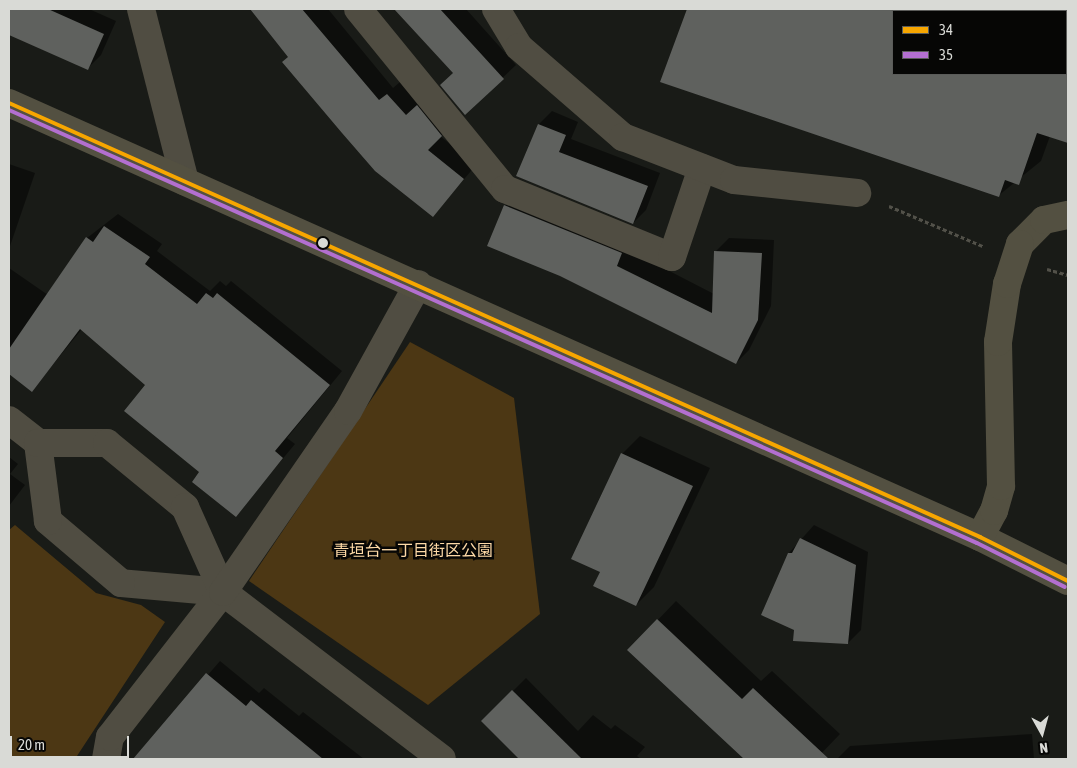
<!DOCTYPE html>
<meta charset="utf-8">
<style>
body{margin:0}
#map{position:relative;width:1077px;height:768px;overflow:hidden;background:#191b17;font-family:"Asap Condensed","Noto Sans JP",sans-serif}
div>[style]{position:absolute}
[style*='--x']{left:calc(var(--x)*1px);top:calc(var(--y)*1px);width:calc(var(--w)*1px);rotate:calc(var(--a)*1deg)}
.green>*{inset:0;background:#4c3714}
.shadow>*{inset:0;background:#0007}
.building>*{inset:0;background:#5f615e}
.path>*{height:3px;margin-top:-1.5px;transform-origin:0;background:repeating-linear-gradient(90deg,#525149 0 4px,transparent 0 6.5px)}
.street>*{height:28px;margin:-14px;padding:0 14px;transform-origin:14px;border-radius:14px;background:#504d42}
.secondary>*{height:28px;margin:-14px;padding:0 14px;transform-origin:14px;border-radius:14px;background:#535041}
.secondary-bridge>*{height:28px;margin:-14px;padding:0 14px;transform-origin:14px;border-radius:14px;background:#535041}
.bus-1>*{height:4px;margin:-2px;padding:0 2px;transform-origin:2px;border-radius:2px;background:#f7a600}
.bus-2>*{height:4px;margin:-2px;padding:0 2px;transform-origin:2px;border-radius:2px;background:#b36fd0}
.dots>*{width:14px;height:14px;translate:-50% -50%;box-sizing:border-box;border:2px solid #060605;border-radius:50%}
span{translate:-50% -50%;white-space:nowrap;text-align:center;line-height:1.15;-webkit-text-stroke:5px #060605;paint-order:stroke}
.park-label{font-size:16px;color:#fdd9a6}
.frame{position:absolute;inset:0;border:10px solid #d9dad6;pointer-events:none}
.legend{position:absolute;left:892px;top:10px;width:175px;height:65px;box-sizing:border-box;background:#060605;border:1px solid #5a5b59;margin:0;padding:6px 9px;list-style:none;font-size:15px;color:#d9dad6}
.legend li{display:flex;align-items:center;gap:10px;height:25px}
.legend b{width:25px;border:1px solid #5a5b59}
.north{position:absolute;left:1017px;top:708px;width:50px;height:50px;-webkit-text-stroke:4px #060605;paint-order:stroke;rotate:173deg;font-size:14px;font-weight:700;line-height:20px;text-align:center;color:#d9dad6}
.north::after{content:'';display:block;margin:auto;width:18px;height:22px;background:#d9dad6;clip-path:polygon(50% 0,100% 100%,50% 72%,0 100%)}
.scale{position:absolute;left:10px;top:736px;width:119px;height:22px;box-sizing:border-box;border:2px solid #d9dad6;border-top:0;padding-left:6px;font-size:15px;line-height:18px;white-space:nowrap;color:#d9dad6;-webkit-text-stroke:4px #060605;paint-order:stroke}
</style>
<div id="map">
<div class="green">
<i style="clip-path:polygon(410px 342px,514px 398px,540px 614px,428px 705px,249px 581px)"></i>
<i style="clip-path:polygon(15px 525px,96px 593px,141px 605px,165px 622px,75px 759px,9px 759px,9px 530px)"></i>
</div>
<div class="shadow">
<i style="clip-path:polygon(9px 9px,89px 9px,116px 21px,101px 55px,88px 68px,9px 33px)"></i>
<i style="clip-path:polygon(251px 9px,328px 9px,393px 88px,400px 82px,454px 123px,440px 136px,476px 165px,433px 216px)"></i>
<i style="clip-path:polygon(396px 9px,466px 9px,516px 65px,465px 113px,454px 72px)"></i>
<i style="clip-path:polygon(evenodd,688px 9px,1068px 9px,1068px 142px,1050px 136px,1041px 161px,998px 196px,662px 81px,688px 9px,893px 11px,1066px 11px,1066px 74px,893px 74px,893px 11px)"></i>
<i style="clip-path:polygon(552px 111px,578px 122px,571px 139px,660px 173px,646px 210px,633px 223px,517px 176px,539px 124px)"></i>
<i style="clip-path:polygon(9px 164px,35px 173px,9px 249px)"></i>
<i style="clip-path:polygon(518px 193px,714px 294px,716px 251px,729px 238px,774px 240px,771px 306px,749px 350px,736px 363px,505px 206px)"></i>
<i style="clip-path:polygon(118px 214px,162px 244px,157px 251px,210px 291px,220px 281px,226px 286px,231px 281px,342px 371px,287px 438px,295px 444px,236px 515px,201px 472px,147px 385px,82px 329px,32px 390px,9px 373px,9px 268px,48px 295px,87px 238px)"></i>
<i style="clip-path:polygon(640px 436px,710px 468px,654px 587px,636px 605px,601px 572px,622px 454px)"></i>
<i style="clip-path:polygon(9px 457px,18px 464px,10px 474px,25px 485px,9px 506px)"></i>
<i style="clip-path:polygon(814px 525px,868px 552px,861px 630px,848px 643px,795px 629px,789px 553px)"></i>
<i style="clip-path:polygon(676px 601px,761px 681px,772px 671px,840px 734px,816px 759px,746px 759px,629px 650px)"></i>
<i style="clip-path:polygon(220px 661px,259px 693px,264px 688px,299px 716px,303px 712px,364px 759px,150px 759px,141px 752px)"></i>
<i style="clip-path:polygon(526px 678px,578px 731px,593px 715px,611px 729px,615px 725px,645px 747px,637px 756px,641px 759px,521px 759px,483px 721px)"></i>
<i style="clip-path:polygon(1032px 734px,1034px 759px,837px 759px,850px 746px)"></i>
</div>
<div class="building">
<i style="clip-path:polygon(9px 9px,48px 9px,104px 34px,88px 70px,9px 35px)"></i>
<i style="clip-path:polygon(250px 9px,302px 9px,379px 100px,387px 94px,406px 115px,417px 105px,442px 136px,428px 150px,464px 179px,433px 217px,375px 171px,342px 133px,282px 62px,288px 57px)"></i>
<i style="clip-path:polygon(394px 9px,440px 9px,504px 79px,465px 115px,440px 85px,453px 73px)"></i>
<i style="clip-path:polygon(687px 9px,893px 9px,893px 74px,1068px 74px,1068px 143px,1037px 133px,1019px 185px,1005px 180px,999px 197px,660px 82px)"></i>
<i style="clip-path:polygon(538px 124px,566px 135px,559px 152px,648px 186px,633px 224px,516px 176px)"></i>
<i style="clip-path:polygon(504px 205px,622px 253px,617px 266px,712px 313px,714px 251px,762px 253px,758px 320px,736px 364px,560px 276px,487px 246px)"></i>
<i style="clip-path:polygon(104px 226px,150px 257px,145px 264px,197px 304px,206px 293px,213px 298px,217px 293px,330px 385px,275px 451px,283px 458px,236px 517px,192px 482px,199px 472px,124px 411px,145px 385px,80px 329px,32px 392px,9px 374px,9px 349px,86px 237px,93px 242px)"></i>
<i style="clip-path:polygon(621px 453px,693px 486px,636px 606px,593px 586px,600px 572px,571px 559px)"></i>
<i style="clip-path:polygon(800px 538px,856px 565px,848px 644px,793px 641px,794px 630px,761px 615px,788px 553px,792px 553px)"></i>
<i style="clip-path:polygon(657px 619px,742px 699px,753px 688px,829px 759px,744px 759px,627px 650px)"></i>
<i style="clip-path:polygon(206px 673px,246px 706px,251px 700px,323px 759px,133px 759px)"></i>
<i style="clip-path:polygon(512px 690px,582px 759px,519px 759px,481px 721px)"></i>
</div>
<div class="path">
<i style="--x:889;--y:206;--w:102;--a:23.1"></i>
<i style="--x:1047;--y:269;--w:22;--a:16"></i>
</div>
<div class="street">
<i style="--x:141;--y:9;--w:178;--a:75.7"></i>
<i style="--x:358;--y:9;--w:232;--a:50.8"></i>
<i style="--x:505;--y:189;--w:180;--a:22.2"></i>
<i style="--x:672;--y:257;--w:94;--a:-71.4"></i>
<i style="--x:496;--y:9;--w:44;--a:58.8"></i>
<i style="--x:519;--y:47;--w:138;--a:40.9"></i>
<i style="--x:623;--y:137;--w:119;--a:21.2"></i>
<i style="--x:734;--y:180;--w:124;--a:6"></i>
<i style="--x:9;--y:420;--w:37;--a:38"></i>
<i style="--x:223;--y:592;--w:102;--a:-175"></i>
<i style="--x:121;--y:583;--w:96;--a:-139.7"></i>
<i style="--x:48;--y:521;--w:79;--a:-97.3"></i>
<i style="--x:38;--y:443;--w:69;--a:0"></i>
<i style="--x:107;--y:443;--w:101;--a:39.4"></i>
<i style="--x:185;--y:507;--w:93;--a:65.9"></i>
<i style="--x:223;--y:592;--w:275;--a:37.3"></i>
<i style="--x:106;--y:759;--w:22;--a:-80"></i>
<i style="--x:110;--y:737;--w:184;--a:-52.1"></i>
<i style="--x:223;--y:592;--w:220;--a:-55.4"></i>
<i style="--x:348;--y:411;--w:145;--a:-61.1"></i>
</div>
<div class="secondary">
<i style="--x:9;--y:103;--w:1064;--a:24.08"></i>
<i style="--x:980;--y:537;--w:98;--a:26.6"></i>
<i style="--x:1020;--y:244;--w:34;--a:-45"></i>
<i style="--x:1044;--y:220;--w:25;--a:-12"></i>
<i style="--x:980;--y:537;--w:30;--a:-62"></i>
<i style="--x:994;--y:511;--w:26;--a:-74"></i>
<i style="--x:1001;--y:486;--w:144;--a:-91.2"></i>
<i style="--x:998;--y:342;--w:59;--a:-81.2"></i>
</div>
<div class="secondary-bridge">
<i style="--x:1007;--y:284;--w:42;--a:-72"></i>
</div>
<div class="bus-1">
<i style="--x:9;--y:103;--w:1064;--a:24.08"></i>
<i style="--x:980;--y:537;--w:98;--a:26.6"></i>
</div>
<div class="bus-2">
<i style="--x:9;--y:110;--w:1060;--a:24.1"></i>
<i style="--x:977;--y:543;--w:98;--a:26.6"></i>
</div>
<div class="dots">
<i style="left:323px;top:243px;background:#d9dad6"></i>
</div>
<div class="park-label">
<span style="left:413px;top:550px">青垣台一丁目街区公園</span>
</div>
<div class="frame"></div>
<ul class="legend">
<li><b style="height:6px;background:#f7a600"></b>34</li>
<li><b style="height:6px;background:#b36fd0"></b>35</li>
</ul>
<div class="north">N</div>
<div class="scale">20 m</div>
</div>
